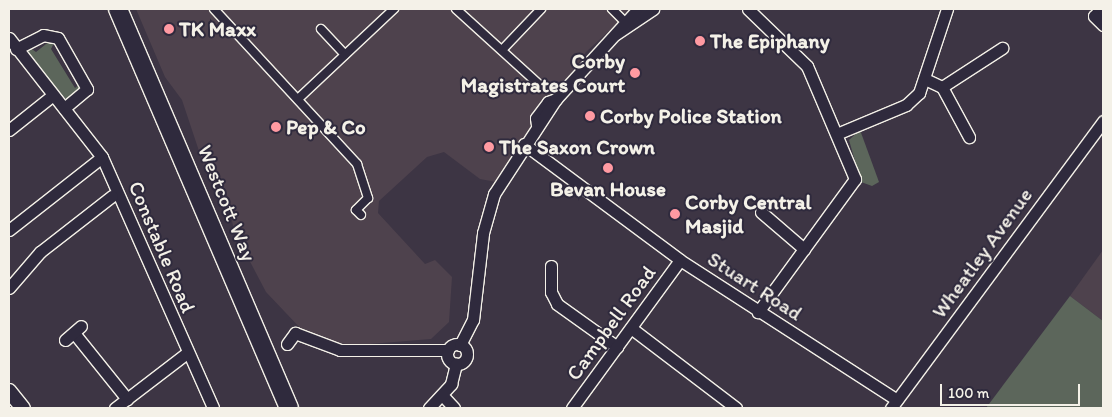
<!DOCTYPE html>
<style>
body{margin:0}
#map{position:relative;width:1112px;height:417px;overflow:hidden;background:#3d3544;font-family:Itim,sans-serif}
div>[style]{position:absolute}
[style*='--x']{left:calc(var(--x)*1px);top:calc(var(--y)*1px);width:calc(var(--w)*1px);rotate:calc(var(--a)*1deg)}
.built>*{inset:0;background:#4e424d}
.green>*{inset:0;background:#5c665b}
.roads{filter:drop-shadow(1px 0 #f4f1e8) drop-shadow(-1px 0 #f4f1e8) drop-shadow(0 1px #f4f1e8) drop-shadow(0 -1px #f4f1e8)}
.pedestrian>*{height:8px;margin:-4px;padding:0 4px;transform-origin:4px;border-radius:4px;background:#2f2a3d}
.minor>*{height:11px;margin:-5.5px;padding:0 5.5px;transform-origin:5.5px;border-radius:5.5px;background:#2f2a3d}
.minor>.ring{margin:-5.5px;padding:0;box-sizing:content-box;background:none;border:11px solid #2f2a3d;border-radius:50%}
.tertiary>*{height:14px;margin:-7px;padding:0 7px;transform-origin:7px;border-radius:7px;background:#2f2a3d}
.trunk>*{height:18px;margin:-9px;padding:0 9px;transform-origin:9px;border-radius:9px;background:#2f2a3d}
.dots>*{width:14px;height:14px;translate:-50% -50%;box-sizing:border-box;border:2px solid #2f2a3d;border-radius:50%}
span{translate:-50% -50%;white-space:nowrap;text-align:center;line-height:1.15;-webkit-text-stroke:4px #2f2a3d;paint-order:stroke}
.poi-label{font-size:21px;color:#f4f1e8;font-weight:700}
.left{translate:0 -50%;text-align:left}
.right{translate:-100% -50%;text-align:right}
.street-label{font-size:21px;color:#f4f1e8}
.frame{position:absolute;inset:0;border:10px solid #f4f1e8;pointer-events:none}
.scale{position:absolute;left:940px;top:384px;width:140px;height:22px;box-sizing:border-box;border:2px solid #f4f1e8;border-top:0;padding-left:6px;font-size:15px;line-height:18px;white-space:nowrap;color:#f4f1e8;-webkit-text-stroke:4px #2f2a3d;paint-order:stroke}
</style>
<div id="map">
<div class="built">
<i style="clip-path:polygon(136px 9px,633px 9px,586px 52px,496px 182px,480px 179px,444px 152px,427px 157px,379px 201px,378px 213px,425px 264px,435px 260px,452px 277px,449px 322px,431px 339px,358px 345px,335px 343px,303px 331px,266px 292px,234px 231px,227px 195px,218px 176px,204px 166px,182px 100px,165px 77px)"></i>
<i style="clip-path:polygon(1103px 250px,1103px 321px,1070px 296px)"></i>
</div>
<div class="green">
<i style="clip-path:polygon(51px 40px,55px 41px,51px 49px,75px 88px,82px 82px,83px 87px,67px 100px,28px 56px,29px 47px,36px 52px)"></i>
<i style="clip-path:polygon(860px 130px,879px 182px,872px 186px,861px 182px,849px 140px)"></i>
<i style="clip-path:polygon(1070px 296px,1103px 321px,1103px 408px,986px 408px)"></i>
</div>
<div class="roads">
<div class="pedestrian">
<i style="--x:214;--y:9;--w:211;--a:47.3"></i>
<i style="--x:357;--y:164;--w:36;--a:72"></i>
<i style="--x:368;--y:198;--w:17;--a:135"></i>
<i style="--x:356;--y:210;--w:7;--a:45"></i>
<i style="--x:456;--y:9;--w:116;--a:42.2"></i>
<i style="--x:612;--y:9;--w:17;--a:45"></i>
<i style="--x:321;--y:29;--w:35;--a:47"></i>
<i style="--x:502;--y:50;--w:57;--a:-46.4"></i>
<i style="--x:298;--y:99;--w:132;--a:-43.2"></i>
</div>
<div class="minor">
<i style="--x:748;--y:9;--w:82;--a:44"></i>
<i style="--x:807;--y:66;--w:123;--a:67"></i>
<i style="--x:855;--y:179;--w:165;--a:126.1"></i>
<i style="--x:1100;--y:10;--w:8;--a:135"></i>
<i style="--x:1094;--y:16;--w:13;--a:45"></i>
<i style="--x:616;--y:34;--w:45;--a:-34"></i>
<i style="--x:9;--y:38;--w:151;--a:52"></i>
<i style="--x:102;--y:157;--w:274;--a:66.1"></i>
<i style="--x:16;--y:49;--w:30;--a:-27"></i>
<i style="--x:43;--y:35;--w:15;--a:11"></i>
<i style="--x:58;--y:38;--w:59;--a:60.4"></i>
<i style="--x:87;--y:89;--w:30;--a:140"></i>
<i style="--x:927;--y:80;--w:17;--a:25"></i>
<i style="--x:942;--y:87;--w:72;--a:-33"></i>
<i style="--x:942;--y:87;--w:57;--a:61.6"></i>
<i style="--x:537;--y:125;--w:7;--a:-98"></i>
<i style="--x:536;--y:118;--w:20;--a:-53"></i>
<i style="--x:548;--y:102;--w:9;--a:-21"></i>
<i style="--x:9;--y:130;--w:56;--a:-38.5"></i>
<i style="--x:839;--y:133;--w:73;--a:-22.7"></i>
<i style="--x:906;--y:105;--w:18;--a:-43"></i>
<i style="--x:919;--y:93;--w:89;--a:-71.6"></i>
<i style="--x:524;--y:144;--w:194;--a:36.6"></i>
<i style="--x:680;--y:260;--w:258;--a:32.8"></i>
<i style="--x:761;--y:212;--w:57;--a:40.7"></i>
<i style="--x:9;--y:230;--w:118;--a:-38.1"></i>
<i style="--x:551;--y:266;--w:26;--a:90"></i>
<i style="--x:551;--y:292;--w:13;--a:63"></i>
<i style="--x:557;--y:304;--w:74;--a:35.6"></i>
<i style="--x:9;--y:288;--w:48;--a:-49.3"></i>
<i style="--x:40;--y:252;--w:91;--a:-37.9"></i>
<i style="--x:631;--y:328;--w:132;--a:37.3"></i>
<i style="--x:74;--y:333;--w:85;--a:51.2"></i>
<i style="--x:65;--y:340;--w:21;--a:-41"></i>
<i style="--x:287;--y:344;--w:14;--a:-54"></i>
<i style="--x:295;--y:333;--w:48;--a:20.7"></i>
<i style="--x:340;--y:350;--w:108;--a:0"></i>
<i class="ring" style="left:447px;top:344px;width:9px;height:9px"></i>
<i style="--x:460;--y:345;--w:28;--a:-63"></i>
<i style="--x:473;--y:320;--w:88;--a:-83.4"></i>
<i style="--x:483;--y:233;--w:41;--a:-74.2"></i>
<i style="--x:494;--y:194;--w:113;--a:-56.9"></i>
<i style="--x:556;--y:99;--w:122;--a:-47.7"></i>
<i style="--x:443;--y:396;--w:16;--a:47"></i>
<i style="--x:115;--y:408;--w:91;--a:-37.4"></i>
<i style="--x:429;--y:408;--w:33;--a:-47"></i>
<i style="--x:451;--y:384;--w:21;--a:-76"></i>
<i style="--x:572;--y:408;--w:183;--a:-53.9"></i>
<i style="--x:891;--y:408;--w:357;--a:-53.5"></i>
</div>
<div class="tertiary">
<i style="--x:9;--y:391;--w:22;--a:51"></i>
</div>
<div class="trunk">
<i style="--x:118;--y:9;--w:434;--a:66.8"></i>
</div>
</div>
<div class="dots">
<i style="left:169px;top:29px;background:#ff9aa2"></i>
<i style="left:700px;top:41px;background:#ff9aa2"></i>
<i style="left:635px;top:73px;background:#ff9aa2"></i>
<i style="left:590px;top:116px;background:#ff9aa2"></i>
<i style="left:276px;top:127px;background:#ff9aa2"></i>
<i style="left:489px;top:147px;background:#ff9aa2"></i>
<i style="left:608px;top:168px;background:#ff9aa2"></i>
<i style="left:675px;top:214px;background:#ff9aa2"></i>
</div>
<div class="poi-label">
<span class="left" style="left:179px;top:29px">TK Maxx</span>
<span class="left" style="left:710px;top:41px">The Epiphany</span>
<span class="right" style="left:625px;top:73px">Corby<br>Magistrates Court</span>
<span class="left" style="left:600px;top:116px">Corby Police Station</span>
<span class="left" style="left:286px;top:127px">Pep &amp; Co</span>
<span class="left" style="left:499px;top:147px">The Saxon Crown</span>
<span style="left:608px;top:189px">Bevan House</span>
<span class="left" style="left:685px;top:214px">Corby Central<br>Masjid</span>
</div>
<div class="street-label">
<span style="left:227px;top:203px;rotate:68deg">Westcott Way</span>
<span style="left:162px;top:247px;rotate:67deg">Constable Road</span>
<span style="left:982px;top:253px;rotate:-54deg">Wheatley Avenue</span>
<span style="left:755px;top:286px;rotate:33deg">Stuart Road</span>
<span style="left:611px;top:323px;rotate:-54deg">Campbell Road</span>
</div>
<div class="frame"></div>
<div class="scale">100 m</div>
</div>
